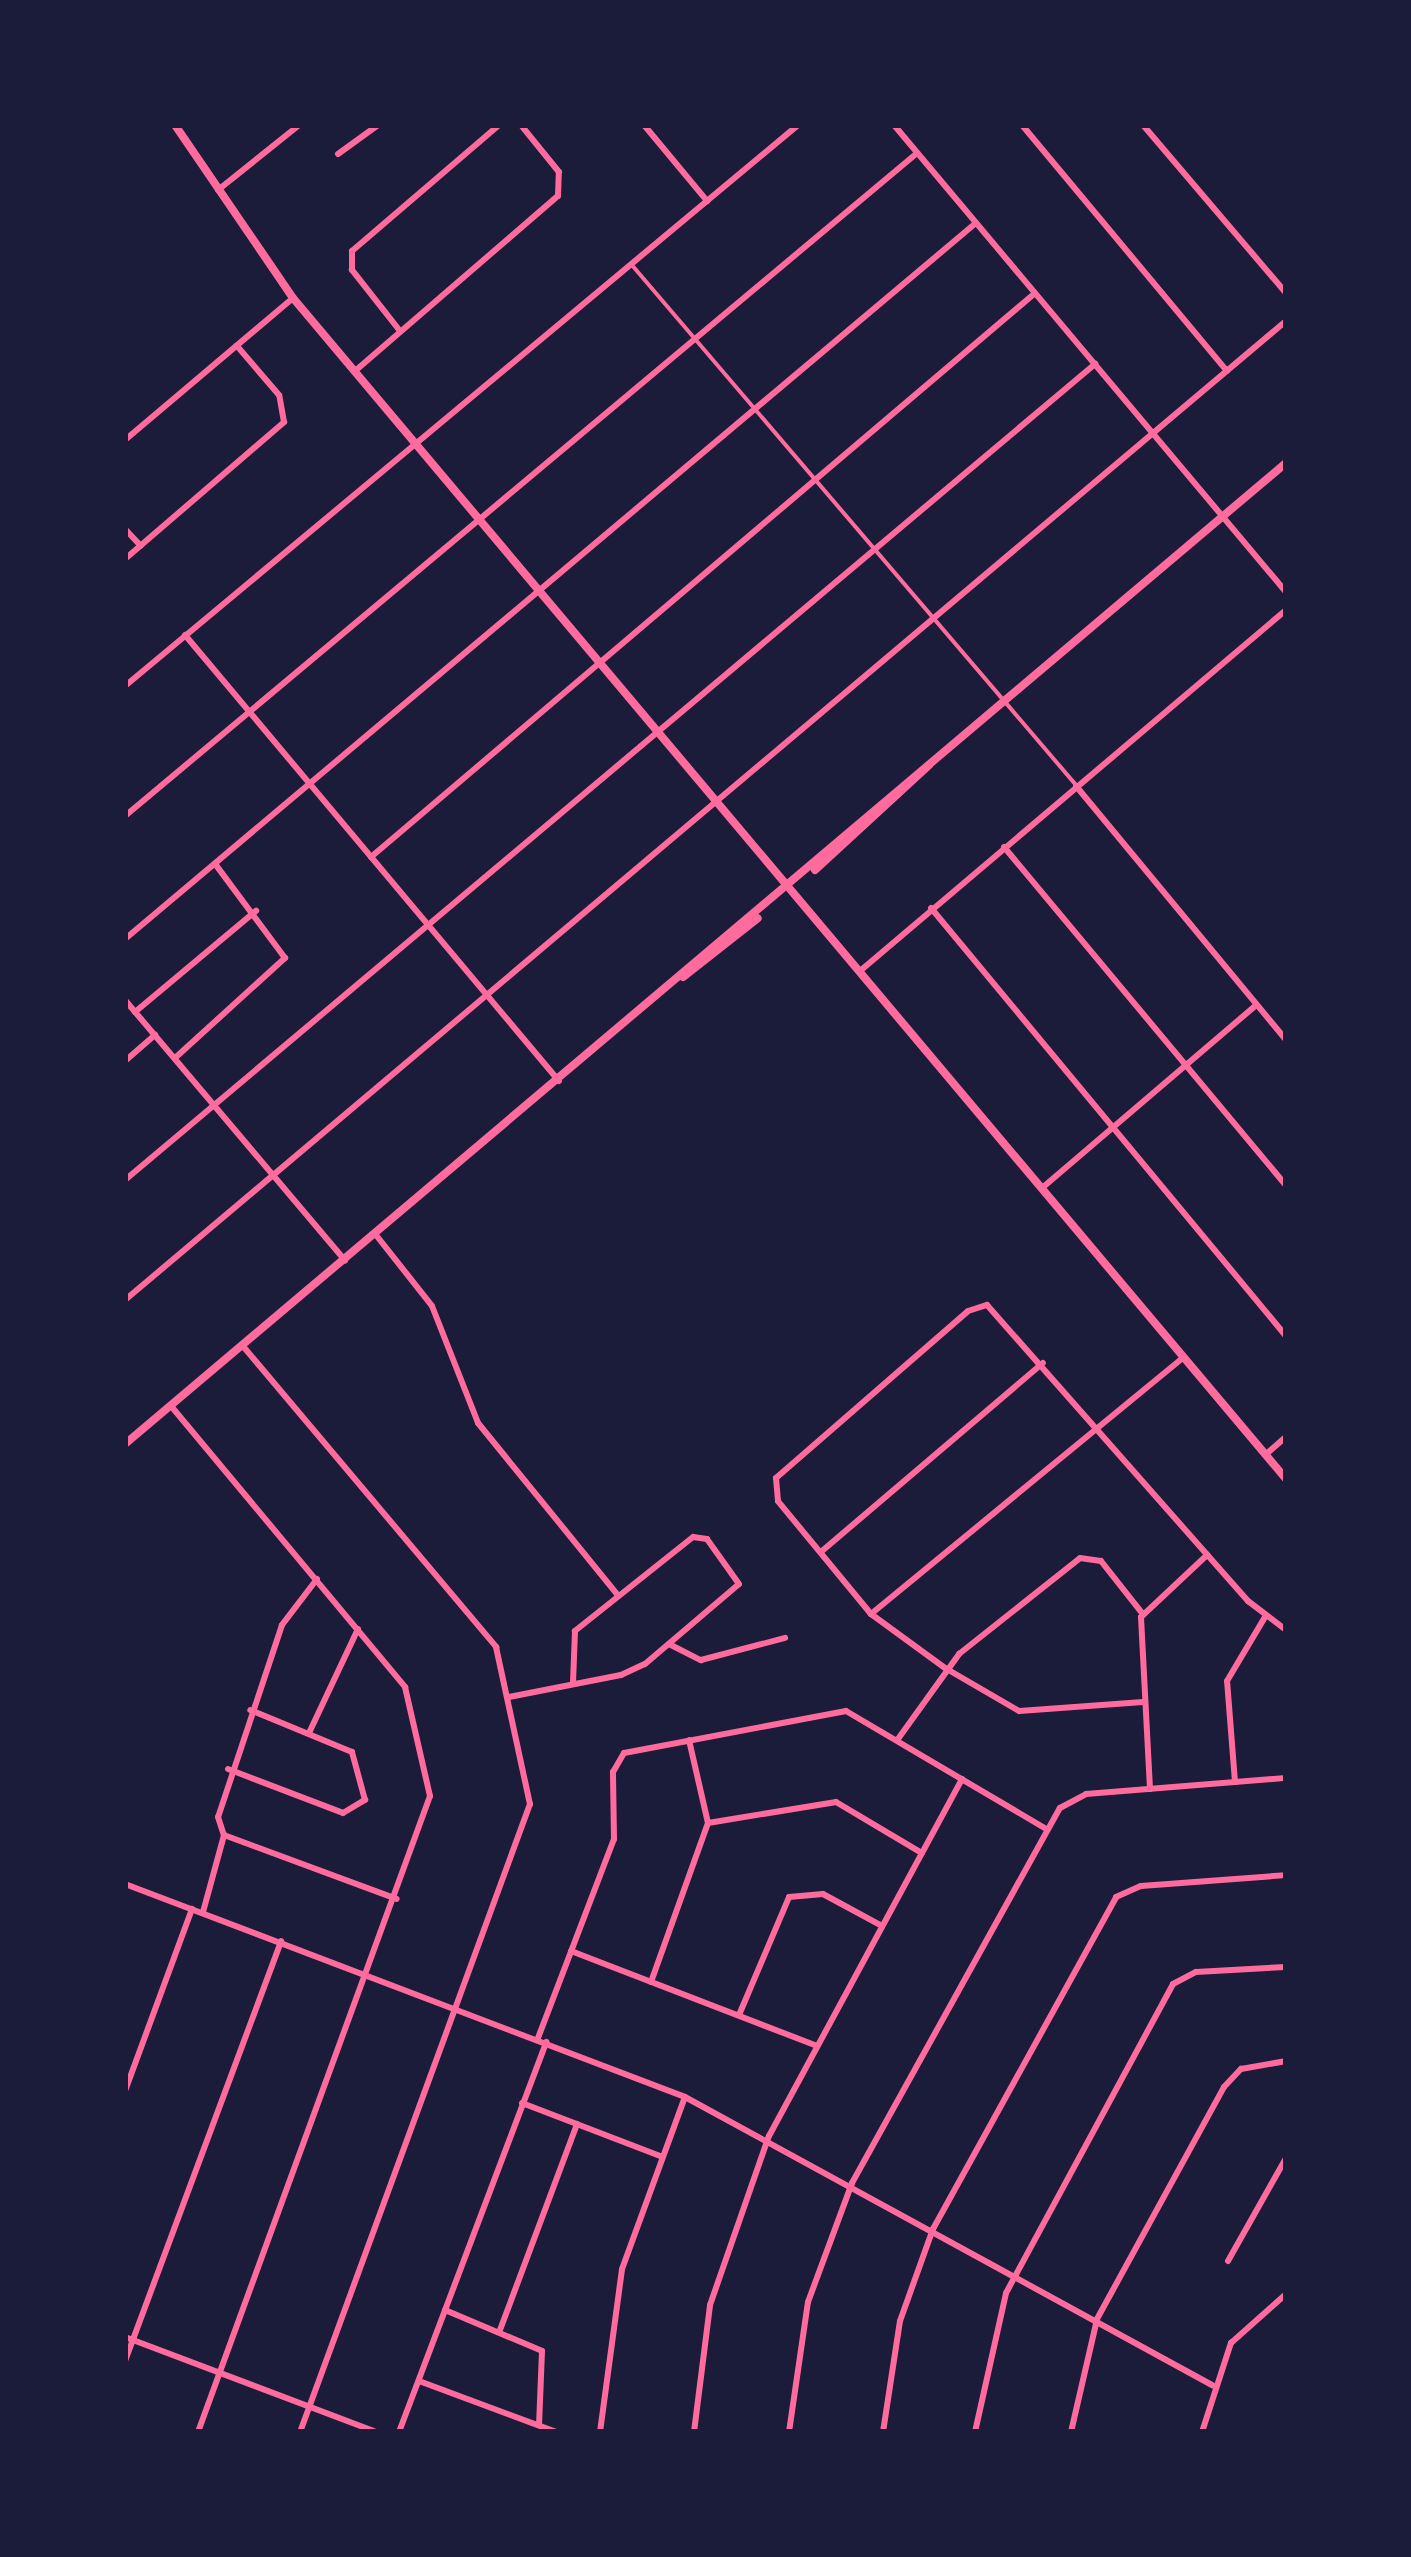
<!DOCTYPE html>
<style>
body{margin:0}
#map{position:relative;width:1411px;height:2557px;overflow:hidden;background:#1b1b3a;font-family:Signika,sans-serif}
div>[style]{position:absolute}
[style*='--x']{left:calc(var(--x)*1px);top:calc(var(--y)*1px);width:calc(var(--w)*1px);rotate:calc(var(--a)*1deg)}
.pedestrian>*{height:4px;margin:-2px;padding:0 2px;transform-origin:2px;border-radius:2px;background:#ff6b9d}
.minor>*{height:6px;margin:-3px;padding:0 3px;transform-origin:3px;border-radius:3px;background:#ff6b9d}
.tertiary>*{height:8px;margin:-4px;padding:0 4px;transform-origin:4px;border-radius:4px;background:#ff6b9d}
span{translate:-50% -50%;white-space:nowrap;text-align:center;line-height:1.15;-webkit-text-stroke:9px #1b1b3a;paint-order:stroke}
.frame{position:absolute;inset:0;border:128px solid #1b1b3a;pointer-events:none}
</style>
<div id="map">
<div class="pedestrian">
<i style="--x:631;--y:264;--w:685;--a:49.5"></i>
</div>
<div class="minor">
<i style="--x:644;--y:125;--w:99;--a:50.3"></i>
<i style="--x:894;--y:125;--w:610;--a:49.99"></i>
<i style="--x:1022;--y:125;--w:320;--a:50.2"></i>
<i style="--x:1143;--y:125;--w:221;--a:49.6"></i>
<i style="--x:338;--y:154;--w:49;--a:-35.9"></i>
<i style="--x:218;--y:190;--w:104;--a:-38.7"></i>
<i style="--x:400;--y:331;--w:78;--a:-128.2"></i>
<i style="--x:352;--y:270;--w:19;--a:-90"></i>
<i style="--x:352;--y:251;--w:194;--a:-40.6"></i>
<i style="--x:355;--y:371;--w:268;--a:-40.8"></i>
<i style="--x:558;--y:196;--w:24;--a:-88"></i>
<i style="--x:559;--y:172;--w:60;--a:-129"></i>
<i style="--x:125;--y:440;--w:220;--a:-40.2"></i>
<i style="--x:125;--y:529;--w:23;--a:47"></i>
<i style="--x:125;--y:559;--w:210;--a:-40.7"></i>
<i style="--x:284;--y:422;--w:27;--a:-100"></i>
<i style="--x:279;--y:395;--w:65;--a:-130.6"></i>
<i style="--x:185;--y:635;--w:582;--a:50.02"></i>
<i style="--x:125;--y:686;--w:876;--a:-39.81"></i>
<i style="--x:1076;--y:786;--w:330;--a:50.4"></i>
<i style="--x:125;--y:816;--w:1033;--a:-39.93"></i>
<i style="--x:1004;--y:847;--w:440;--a:50.2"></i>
<i style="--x:371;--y:857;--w:871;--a:-40.34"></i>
<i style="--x:931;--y:908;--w:556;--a:50.33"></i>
<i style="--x:125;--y:939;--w:1112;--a:-40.08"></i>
<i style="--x:860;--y:971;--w:558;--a:-40.28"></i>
<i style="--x:125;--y:1000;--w:341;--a:49.8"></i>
<i style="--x:135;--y:1012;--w:158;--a:-39.9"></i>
<i style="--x:175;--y:1058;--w:149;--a:-42.3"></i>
<i style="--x:285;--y:958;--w:116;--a:-126.6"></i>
<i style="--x:125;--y:1061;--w:40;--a:-41"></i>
<i style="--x:125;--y:1180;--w:1268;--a:-40.07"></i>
<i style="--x:1042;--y:1188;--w:282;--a:-40.5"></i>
<i style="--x:376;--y:1235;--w:90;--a:51.7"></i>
<i style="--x:432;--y:1306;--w:126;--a:68.5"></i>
<i style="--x:478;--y:1423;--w:222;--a:50.9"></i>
<i style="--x:125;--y:1300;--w:1519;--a:-40.14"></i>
<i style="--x:242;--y:1345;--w:395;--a:49.9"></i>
<i style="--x:496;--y:1647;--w:161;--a:77.8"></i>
<i style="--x:530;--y:1804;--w:669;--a:110.11"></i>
<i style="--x:171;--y:1406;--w:366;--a:50.2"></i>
<i style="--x:405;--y:1687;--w:112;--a:77.1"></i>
<i style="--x:430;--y:1796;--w:677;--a:110.04"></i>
<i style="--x:1265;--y:1455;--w:28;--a:-41"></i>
<i style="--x:822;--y:1551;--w:290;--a:-40.4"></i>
<i style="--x:317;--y:1579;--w:58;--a:127.3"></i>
<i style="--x:282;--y:1625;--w:202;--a:108.4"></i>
<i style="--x:218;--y:1817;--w:19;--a:72"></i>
<i style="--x:224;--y:1835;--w:184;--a:20.3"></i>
<i style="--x:871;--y:1614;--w:401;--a:-39.4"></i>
<i style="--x:669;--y:1644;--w:36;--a:27"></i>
<i style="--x:701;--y:1660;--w:87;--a:-14.7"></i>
<i style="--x:509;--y:1697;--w:114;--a:-11.1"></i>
<i style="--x:621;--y:1675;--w:26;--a:-25"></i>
<i style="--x:645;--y:1664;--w:123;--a:-40.4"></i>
<i style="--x:739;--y:1584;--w:55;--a:-125.4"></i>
<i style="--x:707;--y:1539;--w:14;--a:-172"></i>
<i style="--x:693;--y:1537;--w:151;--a:141.5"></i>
<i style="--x:575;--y:1631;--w:53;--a:92.2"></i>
<i style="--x:1143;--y:1702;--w:124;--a:175.8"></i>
<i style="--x:1019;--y:1711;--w:86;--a:-149.8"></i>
<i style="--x:945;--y:1668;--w:92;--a:-143.9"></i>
<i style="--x:871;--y:1614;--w:146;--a:-129.5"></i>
<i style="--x:778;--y:1501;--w:23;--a:-95"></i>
<i style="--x:776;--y:1478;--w:254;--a:-41"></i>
<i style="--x:968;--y:1311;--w:20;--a:-18"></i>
<i style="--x:987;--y:1305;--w:395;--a:48.6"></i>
<i style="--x:1248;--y:1601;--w:48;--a:37.3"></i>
<i style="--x:309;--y:1733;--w:115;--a:-64.8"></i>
<i style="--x:898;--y:1739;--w:105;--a:-54.3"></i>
<i style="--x:959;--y:1654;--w:154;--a:-38.4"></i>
<i style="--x:1080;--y:1558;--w:21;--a:8"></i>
<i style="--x:1101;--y:1561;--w:66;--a:51.7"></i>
<i style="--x:228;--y:1769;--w:123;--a:20.9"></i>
<i style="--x:343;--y:1813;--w:26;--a:-31"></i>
<i style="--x:365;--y:1800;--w:50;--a:-105.2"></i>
<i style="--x:352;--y:1752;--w:110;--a:-157.6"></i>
<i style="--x:1235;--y:1782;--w:101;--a:-94.5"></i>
<i style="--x:1227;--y:1681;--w:74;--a:-59.3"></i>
<i style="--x:1150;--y:1789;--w:172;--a:-93"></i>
<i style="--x:1141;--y:1617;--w:91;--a:-43.2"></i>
<i style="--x:708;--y:1823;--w:130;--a:-9.3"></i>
<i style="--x:836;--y:1802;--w:100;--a:30.7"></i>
<i style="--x:125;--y:1884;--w:599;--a:20.82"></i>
<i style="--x:685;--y:2097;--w:601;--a:28.66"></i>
<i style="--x:203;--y:1912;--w:80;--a:-74.7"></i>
<i style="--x:571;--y:1951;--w:264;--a:21.1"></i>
<i style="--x:651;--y:1982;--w:169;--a:-70.3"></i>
<i style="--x:708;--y:1823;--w:85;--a:-102.9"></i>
<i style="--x:739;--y:2015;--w:128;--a:-67"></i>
<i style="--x:789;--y:1897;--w:34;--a:-5"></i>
<i style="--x:823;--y:1894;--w:67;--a:28.5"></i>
<i style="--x:538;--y:2038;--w:213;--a:-69.1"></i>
<i style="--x:614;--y:1839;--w:67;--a:-90.9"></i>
<i style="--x:613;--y:1772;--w:22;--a:-60"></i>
<i style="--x:624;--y:1753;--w:226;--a:-10.7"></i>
<i style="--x:846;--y:1711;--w:232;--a:30.5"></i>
<i style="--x:125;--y:2091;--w:194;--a:-69.8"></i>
<i style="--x:522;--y:2103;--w:148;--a:21"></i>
<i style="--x:1228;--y:2261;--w:118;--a:-60.6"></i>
<i style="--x:445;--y:2310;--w:105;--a:22.9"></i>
<i style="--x:542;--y:2351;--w:74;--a:92.3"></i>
<i style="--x:500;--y:2330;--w:220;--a:-69.5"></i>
<i style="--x:125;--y:2337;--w:268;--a:20.7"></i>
<i style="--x:125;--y:2361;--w:448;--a:-69.6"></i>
<i style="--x:419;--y:2381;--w:146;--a:20.4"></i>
<i style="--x:399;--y:2432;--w:417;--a:-69.3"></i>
<i style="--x:600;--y:2432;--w:164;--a:-82.3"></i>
<i style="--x:622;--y:2269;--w:183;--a:-69.9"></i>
<i style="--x:694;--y:2432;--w:128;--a:-82.8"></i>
<i style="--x:710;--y:2305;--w:179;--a:-70.8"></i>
<i style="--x:769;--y:2136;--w:406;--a:-61.6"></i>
<i style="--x:789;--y:2432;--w:131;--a:-81.7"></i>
<i style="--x:808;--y:2302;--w:127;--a:-69.7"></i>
<i style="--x:852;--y:2183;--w:429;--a:-61"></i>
<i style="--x:1060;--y:1808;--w:30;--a:-28"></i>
<i style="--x:1086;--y:1794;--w:201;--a:-4.6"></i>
<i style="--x:883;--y:2432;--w:112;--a:-81.3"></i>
<i style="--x:900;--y:2321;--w:98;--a:-70.3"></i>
<i style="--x:933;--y:2229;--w:379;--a:-61.1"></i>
<i style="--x:1116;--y:1897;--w:27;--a:-24"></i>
<i style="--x:1141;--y:1886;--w:145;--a:-4.3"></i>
<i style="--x:975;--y:2432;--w:142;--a:-77.4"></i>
<i style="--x:1006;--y:2293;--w:351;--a:-61.6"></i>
<i style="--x:1173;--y:1984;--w:26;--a:-28"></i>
<i style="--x:1196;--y:1972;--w:90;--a:-3.2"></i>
<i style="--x:1071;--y:2432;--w:116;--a:-77"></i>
<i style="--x:1097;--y:2319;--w:264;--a:-61.3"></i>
<i style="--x:1224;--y:2087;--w:25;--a:-47"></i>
<i style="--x:1241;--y:2069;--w:46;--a:-10.1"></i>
<i style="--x:1202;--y:2432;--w:94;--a:-72"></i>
<i style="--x:1231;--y:2343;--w:74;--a:-41.7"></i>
</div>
<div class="tertiary">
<i style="--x:175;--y:125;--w:209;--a:55.7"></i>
<i style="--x:293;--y:298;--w:1543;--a:49.94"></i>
<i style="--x:815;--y:870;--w:155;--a:-42.6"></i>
<i style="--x:683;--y:977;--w:95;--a:-38.2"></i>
<i style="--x:125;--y:1444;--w:1520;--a:-40.2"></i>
</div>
<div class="frame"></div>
</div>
